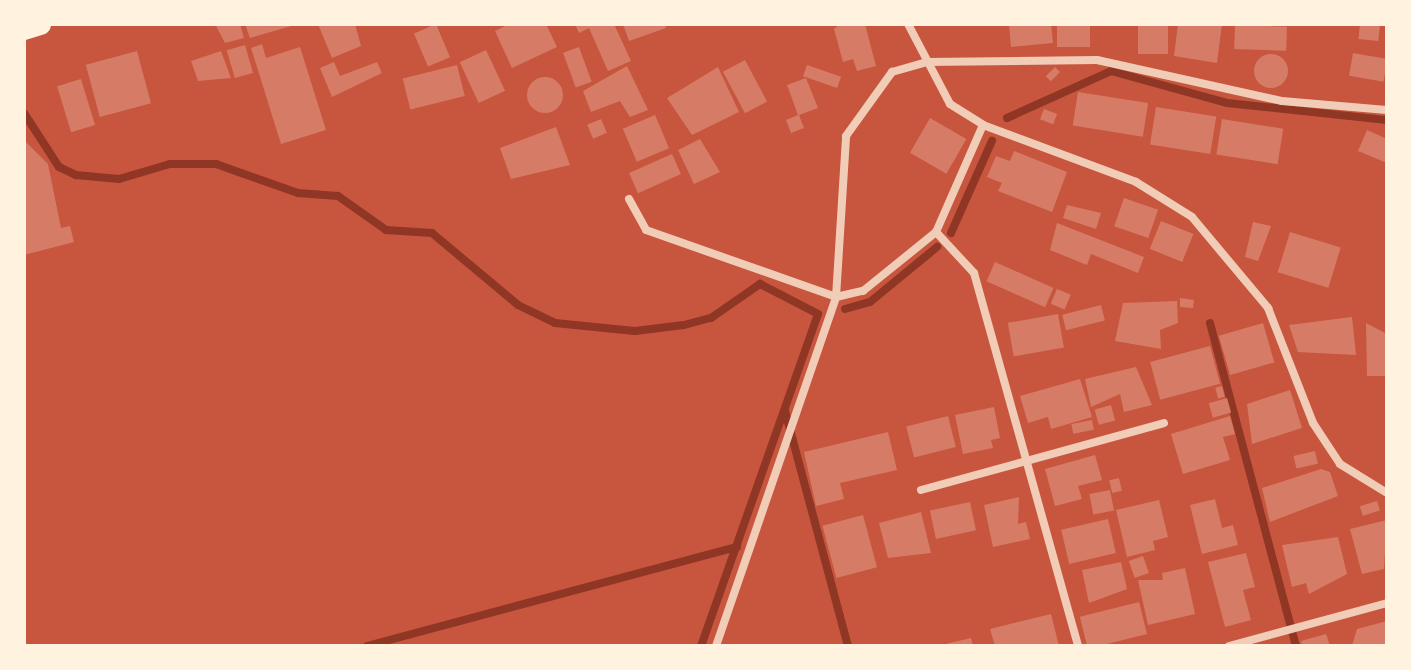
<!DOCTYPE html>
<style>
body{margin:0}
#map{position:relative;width:1411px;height:670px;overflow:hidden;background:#c8553d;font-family:"Fira Sans",sans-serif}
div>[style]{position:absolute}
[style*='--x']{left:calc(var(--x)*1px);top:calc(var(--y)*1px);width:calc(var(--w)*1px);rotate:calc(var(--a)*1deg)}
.stream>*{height:8px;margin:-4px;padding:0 4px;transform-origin:4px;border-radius:4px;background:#8f3625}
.building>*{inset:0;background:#d67c66;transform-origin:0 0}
.round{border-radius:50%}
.minor>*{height:8px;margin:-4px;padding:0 4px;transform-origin:4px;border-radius:4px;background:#f1ccb7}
.trunk>*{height:22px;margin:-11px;padding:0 11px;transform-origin:11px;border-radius:11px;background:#fff3e0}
span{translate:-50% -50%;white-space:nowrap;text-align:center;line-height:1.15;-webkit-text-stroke:8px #fff3e0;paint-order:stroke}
.frame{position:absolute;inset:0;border:26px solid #fff3e0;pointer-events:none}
</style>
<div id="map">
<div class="stream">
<i style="--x:24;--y:113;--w:64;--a:57.1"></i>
<i style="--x:59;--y:167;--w:19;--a:25"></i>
<i style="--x:76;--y:175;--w:43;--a:5.3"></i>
<i style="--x:119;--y:179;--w:53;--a:-16.4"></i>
<i style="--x:170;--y:164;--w:46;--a:0"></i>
<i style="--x:216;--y:164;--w:87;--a:19.5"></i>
<i style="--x:298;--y:193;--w:40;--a:4.3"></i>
<i style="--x:338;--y:196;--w:59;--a:35.3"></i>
<i style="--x:386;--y:230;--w:46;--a:3.7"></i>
<i style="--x:432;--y:233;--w:112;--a:39.9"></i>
<i style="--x:518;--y:305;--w:41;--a:25.9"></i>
<i style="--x:555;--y:323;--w:80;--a:5.7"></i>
<i style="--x:635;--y:331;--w:49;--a:-7"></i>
<i style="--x:684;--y:325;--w:28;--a:-15"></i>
<i style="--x:711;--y:318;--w:60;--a:-34.8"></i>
<i style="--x:760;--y:284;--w:65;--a:27.3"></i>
<i style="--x:818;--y:314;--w:352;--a:109.4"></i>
<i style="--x:1007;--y:118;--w:114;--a:-24.3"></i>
<i style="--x:1111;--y:71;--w:120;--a:15.4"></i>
<i style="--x:1227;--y:103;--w:161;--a:6.1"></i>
<i style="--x:951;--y:233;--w:101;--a:-66"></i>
<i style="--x:845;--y:309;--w:26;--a:-16"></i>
<i style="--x:870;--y:302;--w:87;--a:-39.4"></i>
<i style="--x:1210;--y:323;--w:334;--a:75.1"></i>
<i style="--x:785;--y:411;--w:243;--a:75"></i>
<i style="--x:367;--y:646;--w:383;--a:-15"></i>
</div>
<div class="building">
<i style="clip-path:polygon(215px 24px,240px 24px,244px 38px,225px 43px)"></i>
<i style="clip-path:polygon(245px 24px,295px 24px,295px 25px,250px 38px)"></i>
<i style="clip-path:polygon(318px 24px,355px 24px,361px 46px,332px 58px)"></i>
<i style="left:436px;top:24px;width:36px;height:24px;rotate:67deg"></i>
<i style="clip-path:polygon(509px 24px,546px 24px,557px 47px,512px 68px,495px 31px)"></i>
<i style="clip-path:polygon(575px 24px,614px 24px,631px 61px,608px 71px,589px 28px,579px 33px)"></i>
<i style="clip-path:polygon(623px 24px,665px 24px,666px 28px,629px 41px)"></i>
<i style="clip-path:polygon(840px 24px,865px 24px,876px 66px,857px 71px,853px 59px,843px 62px,834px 29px)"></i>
<i style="clip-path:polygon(1009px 24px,1051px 24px,1053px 43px,1011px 47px)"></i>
<i style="left:1057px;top:24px;width:33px;height:23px"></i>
<i style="left:1138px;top:24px;width:30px;height:30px"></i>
<i style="clip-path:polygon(1178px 24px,1222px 24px,1217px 63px,1174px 56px)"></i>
<i style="left:1360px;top:24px;width:20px;height:15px;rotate:6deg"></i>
<i style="left:1235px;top:25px;width:52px;height:24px;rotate:2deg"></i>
<i style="clip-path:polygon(262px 44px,266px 58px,300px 47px,326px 130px,281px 144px,251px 48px)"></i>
<i style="left:245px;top:45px;width:29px;height:19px;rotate:74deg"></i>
<i style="left:579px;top:47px;width:37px;height:17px;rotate:70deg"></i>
<i style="left:486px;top:50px;width:45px;height:29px;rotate:65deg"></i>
<i style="left:137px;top:51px;width:54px;height:53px;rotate:75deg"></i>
<i style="clip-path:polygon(221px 51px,231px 78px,198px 81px,191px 61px)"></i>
<i style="left:1353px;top:53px;width:35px;height:23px;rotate:10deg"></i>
<i class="round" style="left:1254px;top:54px;width:34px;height:34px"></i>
<i style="left:745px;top:60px;width:47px;height:25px;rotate:62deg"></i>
<i style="clip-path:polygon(334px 62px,340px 76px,377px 62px,382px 73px,332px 97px,320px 68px)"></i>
<i style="left:457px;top:65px;width:32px;height:56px;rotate:76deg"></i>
<i style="left:807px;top:65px;width:36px;height:12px;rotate:19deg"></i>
<i style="clip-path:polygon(627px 66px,648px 110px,630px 117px,620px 101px,591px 112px,583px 91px)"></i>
<i style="clip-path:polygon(718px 67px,739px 112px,692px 135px,667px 98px)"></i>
<i style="left:1055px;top:67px;width:7px;height:13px;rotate:45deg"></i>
<i class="round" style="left:527px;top:77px;width:36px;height:36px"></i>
<i style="clip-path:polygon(806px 78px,818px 108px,799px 115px,804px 128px,791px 133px,786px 120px,798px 115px,787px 85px)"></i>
<i style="left:81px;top:79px;width:48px;height:25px;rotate:73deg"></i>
<i style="left:1078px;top:92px;width:71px;height:34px;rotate:9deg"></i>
<i style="left:1156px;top:107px;width:61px;height:38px;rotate:9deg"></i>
<i style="left:1044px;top:109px;width:14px;height:11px;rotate:21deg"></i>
<i style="left:655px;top:115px;width:36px;height:35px;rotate:67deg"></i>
<i style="left:930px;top:118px;width:42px;height:40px;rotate:30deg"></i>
<i style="left:601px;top:119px;width:15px;height:15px;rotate:67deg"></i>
<i style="left:1222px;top:119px;width:62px;height:36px;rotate:9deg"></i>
<i style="clip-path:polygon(556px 127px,570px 165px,511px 179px,500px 148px)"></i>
<i style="clip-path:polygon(1367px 130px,1387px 139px,1387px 163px,1358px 151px)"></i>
<i style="clip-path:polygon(700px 139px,720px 172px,694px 184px,678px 150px)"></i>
<i style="clip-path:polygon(24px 140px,48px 164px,61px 228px,70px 226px,74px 242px,24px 255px)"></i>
<i style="clip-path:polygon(1014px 151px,1067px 172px,1052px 212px,998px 191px,1002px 183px,987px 177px,996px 156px,1010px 161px)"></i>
<i style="left:672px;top:154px;width:22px;height:47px;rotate:66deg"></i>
<i style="left:1124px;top:198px;width:36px;height:30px;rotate:19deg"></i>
<i style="clip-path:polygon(1067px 205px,1101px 213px,1096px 229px,1063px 218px)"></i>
<i style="left:1161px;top:221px;width:35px;height:30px;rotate:22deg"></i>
<i style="clip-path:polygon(1253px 222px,1271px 226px,1258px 261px,1245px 257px)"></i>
<i style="clip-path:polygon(1057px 223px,1144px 257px,1138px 273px,1091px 254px,1087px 265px,1050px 250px)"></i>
<i style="left:1290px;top:232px;width:53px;height:42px;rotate:17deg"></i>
<i style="left:995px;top:262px;width:64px;height:21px;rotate:24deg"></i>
<i style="left:1057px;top:289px;width:15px;height:16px;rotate:23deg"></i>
<i style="clip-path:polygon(1180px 298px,1194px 300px,1193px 308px,1180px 307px)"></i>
<i style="clip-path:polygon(1177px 301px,1178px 323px,1160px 330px,1161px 349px,1115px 341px,1123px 303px)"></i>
<i style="left:1101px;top:305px;width:16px;height:40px;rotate:76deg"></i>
<i style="left:1058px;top:314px;width:34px;height:51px;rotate:80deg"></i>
<i style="clip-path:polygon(1352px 317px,1356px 355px,1298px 352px,1289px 325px)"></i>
<i style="left:1263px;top:323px;width:41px;height:46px;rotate:74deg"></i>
<i style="clip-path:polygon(1366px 323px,1387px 334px,1387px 376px,1367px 376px)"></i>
<i style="left:1210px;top:346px;width:39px;height:62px;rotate:75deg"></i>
<i style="clip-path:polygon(1136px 367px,1152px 405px,1124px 412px,1120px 394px,1091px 407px,1085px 379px)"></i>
<i style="clip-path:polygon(1080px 379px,1092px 417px,1051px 429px,1048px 417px,1028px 423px,1020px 396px)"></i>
<i style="left:1222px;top:386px;width:11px;height:7px;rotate:75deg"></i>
<i style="clip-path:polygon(1290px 390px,1302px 428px,1252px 444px,1247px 404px)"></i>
<i style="left:1227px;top:398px;width:15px;height:19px;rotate:74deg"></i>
<i style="left:1111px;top:405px;width:16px;height:17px;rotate:75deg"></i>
<i style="clip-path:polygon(994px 407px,1000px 438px,991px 440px,993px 448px,963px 454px,955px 415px)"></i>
<i style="left:948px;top:416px;width:32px;height:43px;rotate:76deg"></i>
<i style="clip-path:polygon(1230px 416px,1235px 434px,1223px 437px,1230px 460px,1183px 474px,1171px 434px)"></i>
<i style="left:1092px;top:420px;width:10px;height:21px;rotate:79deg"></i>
<i style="clip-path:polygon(888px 432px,897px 470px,840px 483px,844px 499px,816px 506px,804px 452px)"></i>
<i style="left:1315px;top:451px;width:13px;height:22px;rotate:77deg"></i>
<i style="clip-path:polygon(1095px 455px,1102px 480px,1078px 486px,1082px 499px,1055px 506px,1045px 469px)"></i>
<i style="clip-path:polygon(1321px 469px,1330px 472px,1338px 496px,1270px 522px,1262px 488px)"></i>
<i style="left:1119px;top:478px;width:13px;height:10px;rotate:77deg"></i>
<i style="left:1110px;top:490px;width:21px;height:21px;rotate:79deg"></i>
<i style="clip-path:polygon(1019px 497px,1018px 524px,1026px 522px,1030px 539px,993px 547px,984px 505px)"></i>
<i style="clip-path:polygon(1215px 499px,1222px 528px,1233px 525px,1238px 545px,1202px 554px,1190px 505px)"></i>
<i style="clip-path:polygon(1159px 500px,1168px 537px,1153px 541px,1155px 550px,1127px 557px,1116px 510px)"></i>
<i style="left:1377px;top:501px;width:10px;height:18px;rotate:73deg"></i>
<i style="left:970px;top:502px;width:29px;height:41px;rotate:78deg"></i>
<i style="clip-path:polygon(921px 512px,931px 553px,888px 558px,879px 523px)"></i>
<i style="left:863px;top:515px;width:54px;height:42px;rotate:75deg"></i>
<i style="left:1108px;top:519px;width:35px;height:48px;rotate:77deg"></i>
<i style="clip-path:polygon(1387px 520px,1384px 569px,1362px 574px,1350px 529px)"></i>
<i style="clip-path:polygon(1338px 537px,1347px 574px,1309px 594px,1306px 583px,1292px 587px,1282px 545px)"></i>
<i style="clip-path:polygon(1246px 553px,1255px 587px,1243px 590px,1251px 620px,1225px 627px,1208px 562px)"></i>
<i style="left:1143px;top:556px;width:18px;height:15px;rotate:71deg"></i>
<i style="clip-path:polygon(1121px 562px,1127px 589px,1089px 603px,1082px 570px)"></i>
<i style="clip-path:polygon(1185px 568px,1195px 614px,1148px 625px,1138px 580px,1163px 580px,1162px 573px)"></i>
<i style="left:1139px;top:602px;width:33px;height:61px;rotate:76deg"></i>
<i style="clip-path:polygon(1051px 614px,1059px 646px,995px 646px,990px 629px)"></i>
<i style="clip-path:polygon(1387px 621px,1387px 646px,1352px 646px,1357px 629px)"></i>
<i style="clip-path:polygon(1326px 634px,1330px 646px,1302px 646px,1301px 641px)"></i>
<i style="clip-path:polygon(971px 638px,973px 646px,941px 646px,941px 645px)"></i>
</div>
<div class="minor">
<i style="--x:908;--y:24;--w:90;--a:62.3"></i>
<i style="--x:950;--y:104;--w:39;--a:32"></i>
<i style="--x:983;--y:125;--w:163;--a:20.4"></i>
<i style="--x:1136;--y:182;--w:66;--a:32"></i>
<i style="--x:1192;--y:217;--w:119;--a:50.1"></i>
<i style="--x:1268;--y:308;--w:123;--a:68.6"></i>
<i style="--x:1313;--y:423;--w:49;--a:56.6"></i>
<i style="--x:1340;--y:464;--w:55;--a:31.7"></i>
<i style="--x:629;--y:199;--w:35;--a:61"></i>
<i style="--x:646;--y:230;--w:201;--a:19.4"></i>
<i style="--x:836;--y:297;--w:28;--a:-13"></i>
<i style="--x:863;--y:291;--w:94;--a:-38.9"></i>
<i style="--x:936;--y:232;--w:117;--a:-66.3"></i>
<i style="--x:936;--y:232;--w:56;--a:47.2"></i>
<i style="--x:974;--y:273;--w:387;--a:74.4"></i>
<i style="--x:921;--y:490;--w:252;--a:-15.4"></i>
<i style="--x:716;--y:646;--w:369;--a:-71"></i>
<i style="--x:836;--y:297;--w:161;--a:-86.4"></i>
<i style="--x:846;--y:136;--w:79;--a:-54.3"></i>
<i style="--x:892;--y:72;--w:35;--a:-16"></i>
<i style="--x:926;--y:62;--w:171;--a:-0.7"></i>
<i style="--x:1097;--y:60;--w:189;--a:12.5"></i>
<i style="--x:1282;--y:101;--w:105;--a:4.9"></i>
<i style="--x:1229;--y:646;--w:164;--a:-15.2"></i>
</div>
<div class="trunk">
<i style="--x:24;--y:29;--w:17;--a:-17"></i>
</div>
<div class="frame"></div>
</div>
